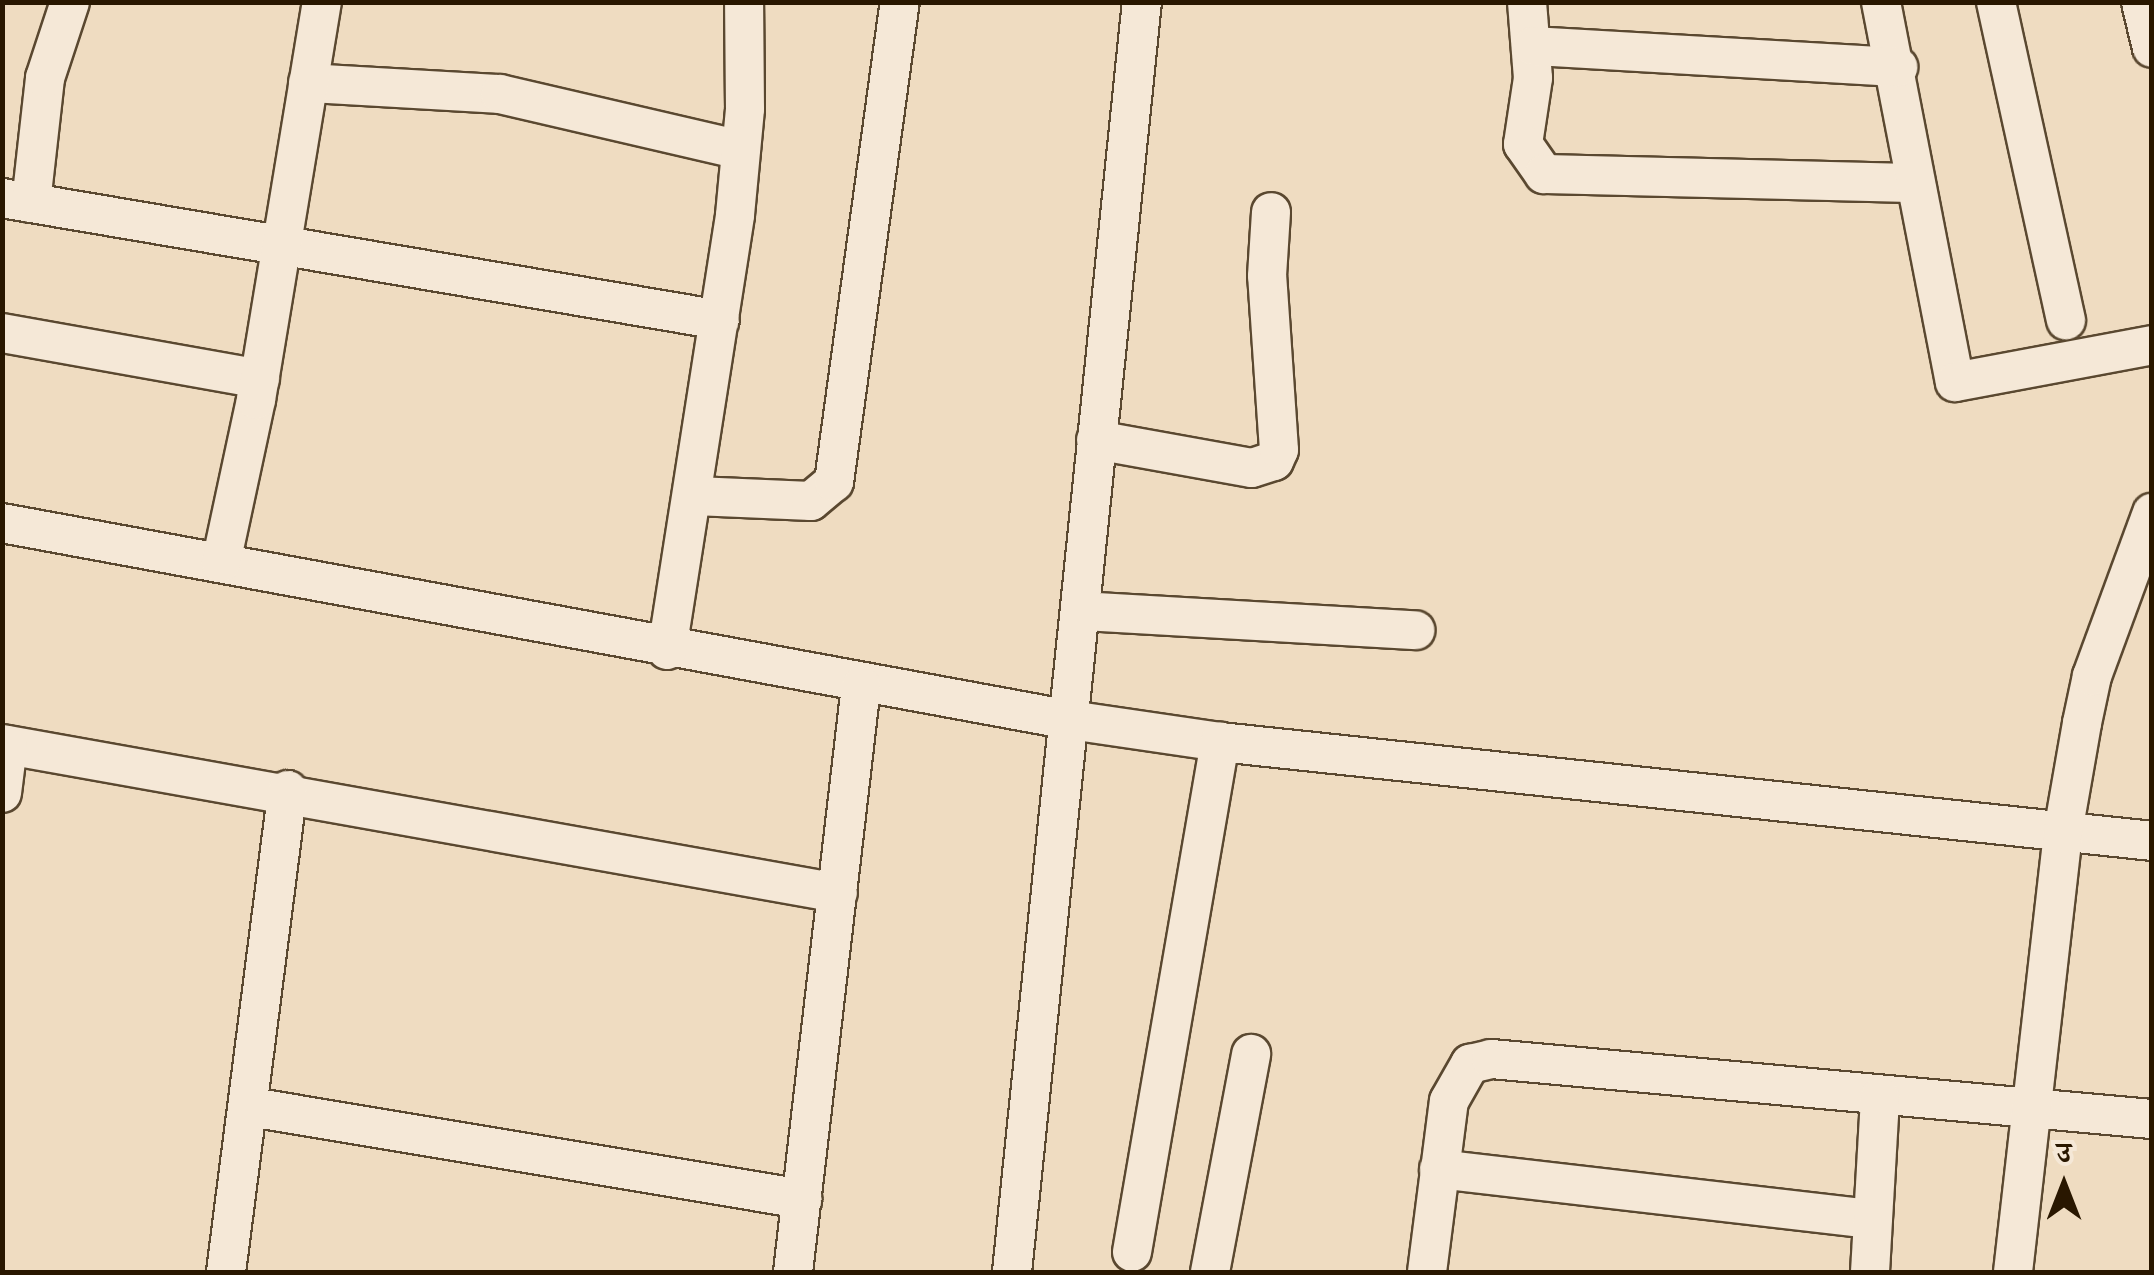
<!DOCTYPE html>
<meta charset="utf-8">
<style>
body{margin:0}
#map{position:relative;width:2154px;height:1275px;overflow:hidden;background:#efdcc1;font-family:"Old Standard TT","Noto Serif Devanagari",serif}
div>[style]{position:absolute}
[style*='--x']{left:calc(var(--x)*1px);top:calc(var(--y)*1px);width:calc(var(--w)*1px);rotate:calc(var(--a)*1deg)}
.roads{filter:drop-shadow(2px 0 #5a4830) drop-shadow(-2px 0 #5a4830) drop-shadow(0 2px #5a4830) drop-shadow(0 -2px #5a4830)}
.minor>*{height:38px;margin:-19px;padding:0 19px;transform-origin:19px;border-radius:19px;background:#f5e8d7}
span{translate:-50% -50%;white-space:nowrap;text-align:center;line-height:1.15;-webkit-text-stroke:8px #f5e8d7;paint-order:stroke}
.frame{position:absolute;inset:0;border:5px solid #291700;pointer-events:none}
.north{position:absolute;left:2014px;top:1135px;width:100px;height:100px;-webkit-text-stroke:8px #f5e8d7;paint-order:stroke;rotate:0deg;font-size:28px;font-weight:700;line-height:40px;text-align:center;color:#291700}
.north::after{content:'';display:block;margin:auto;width:35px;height:45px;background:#291700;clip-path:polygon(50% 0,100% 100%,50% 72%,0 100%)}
</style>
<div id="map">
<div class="roads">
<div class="minor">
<i style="--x:1527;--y:2;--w:76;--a:85.5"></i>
<i style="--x:1533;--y:78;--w:67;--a:98.6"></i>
<i style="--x:1523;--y:144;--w:37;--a:55"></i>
<i style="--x:1544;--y:174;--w:368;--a:1.4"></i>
<i style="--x:1881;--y:2;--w:387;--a:79"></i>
<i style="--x:1955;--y:382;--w:200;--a:-10.6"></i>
<i style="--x:1996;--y:2;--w:326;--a:77.6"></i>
<i style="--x:2141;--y:2;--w:47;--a:76.6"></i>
<i style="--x:1533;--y:46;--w:366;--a:3.3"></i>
<i style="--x:308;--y:83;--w:192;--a:3.3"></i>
<i style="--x:500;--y:94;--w:247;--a:13.1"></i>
<i style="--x:2;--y:198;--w:728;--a:9.64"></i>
<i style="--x:31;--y:203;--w:126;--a:-83.6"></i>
<i style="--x:45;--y:78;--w:80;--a:-71.8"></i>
<i style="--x:2;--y:333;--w:262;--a:10.1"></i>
<i style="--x:1096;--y:440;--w:158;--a:10.2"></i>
<i style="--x:1252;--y:468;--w:23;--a:-18"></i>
<i style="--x:1274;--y:461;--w:12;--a:-66"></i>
<i style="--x:1279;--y:450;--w:174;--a:-93.9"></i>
<i style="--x:1267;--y:276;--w:64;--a:-86.4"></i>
<i style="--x:695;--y:496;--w:116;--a:2.5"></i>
<i style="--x:811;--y:501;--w:30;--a:-40"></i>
<i style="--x:834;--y:482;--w:485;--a:-82.2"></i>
<i style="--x:2;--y:523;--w:1086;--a:10.45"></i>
<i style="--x:1070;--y:720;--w:152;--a:8.3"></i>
<i style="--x:1220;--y:742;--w:937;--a:6.06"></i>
<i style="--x:221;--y:563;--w:167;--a:-77.9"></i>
<i style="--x:256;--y:400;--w:403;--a:-80.6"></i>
<i style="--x:1081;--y:611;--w:335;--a:3.3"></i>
<i style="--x:667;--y:650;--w:440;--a:-81.1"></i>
<i style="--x:735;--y:215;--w:106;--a:-84.6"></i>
<i style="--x:745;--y:109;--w:107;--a:-90.5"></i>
<i style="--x:2;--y:744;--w:849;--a:10.11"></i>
<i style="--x:2;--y:793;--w:48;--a:-82.9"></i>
<i style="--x:251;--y:1107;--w:559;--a:9.48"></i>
<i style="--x:1439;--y:1169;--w:436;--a:6.6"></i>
<i style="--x:1132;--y:1252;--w:518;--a:-80.21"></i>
<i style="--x:226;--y:1272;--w:486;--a:-82.7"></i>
<i style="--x:793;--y:1272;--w:590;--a:-83.38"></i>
<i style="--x:1012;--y:1272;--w:1277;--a:-84.16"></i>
<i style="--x:1210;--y:1272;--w:222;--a:-79.3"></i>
<i style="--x:1427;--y:1272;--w:172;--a:-82.7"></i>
<i style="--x:1449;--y:1101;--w:43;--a:-60.4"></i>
<i style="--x:1470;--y:1064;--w:22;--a:-13"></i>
<i style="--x:1491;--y:1059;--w:664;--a:5.19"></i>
<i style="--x:1870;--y:1272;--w:175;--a:-86.7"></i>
<i style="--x:2013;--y:1272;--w:443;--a:-83.5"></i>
<i style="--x:2063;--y:832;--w:111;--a:-80.1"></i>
<i style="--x:2082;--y:723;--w:48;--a:-78"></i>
<i style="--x:2092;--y:676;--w:174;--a:-69.8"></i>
</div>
</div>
<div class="frame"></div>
<div class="north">उ</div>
</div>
